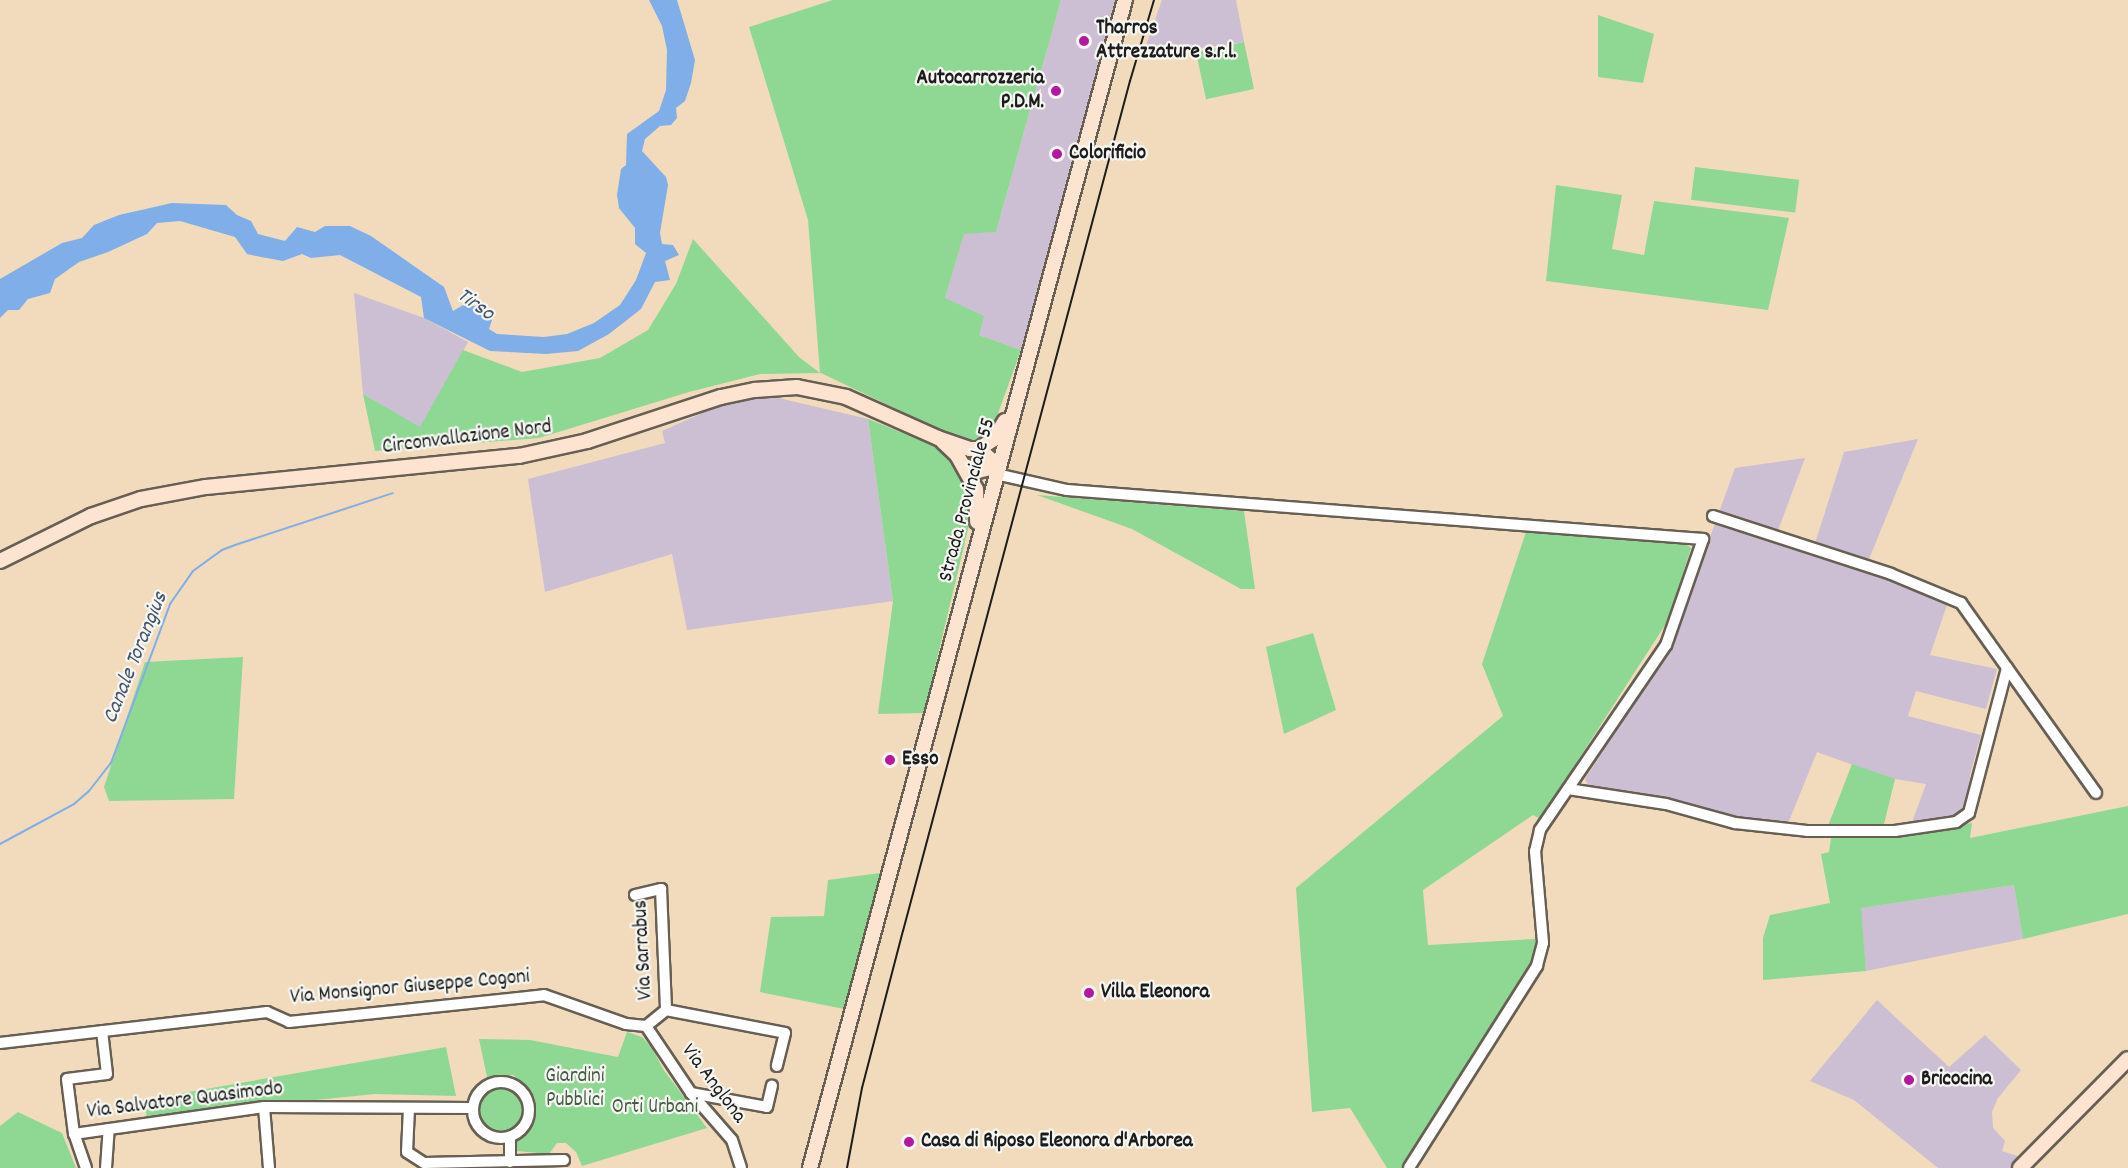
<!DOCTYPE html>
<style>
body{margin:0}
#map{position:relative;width:2128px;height:1168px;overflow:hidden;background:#f2dbbc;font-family:Dekko,sans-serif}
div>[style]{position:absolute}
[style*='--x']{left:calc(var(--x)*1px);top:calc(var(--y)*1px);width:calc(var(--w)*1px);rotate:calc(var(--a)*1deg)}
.industrial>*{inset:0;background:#ccbed3}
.green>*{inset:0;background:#8ed894;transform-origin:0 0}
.round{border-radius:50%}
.water>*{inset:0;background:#7faee9}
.stream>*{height:2px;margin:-1px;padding:0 1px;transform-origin:1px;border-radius:1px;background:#7faee9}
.roads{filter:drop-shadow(2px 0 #675f54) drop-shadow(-2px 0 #675f54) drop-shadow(0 2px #675f54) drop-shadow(0 -2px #675f54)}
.street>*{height:10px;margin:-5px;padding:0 5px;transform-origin:5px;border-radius:5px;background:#fff}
.street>.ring{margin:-5px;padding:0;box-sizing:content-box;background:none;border:10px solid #fff;border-radius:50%}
.secondary>*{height:14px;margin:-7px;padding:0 7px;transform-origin:7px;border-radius:7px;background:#fde4d1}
.rail>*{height:2px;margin:-1px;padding:0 1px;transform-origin:1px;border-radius:1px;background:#1c1c1c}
.dots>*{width:16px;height:16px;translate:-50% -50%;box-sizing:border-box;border:3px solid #f6f6f2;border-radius:50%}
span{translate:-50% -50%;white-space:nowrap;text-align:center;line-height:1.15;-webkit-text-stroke:4.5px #f6f6f2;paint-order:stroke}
.poi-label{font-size:21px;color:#1c1c1c;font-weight:700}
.left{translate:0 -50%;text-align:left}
.right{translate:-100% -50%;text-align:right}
.street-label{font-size:21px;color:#1c1c1c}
.park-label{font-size:21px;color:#445e46}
.water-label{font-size:22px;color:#44566e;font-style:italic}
</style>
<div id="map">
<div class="industrial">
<i style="clip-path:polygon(1061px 0,1115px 0,1021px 350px,979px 335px,945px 298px,964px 233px,996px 232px)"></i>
<i style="clip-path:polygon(1162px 0,1236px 0,1244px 42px,1142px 57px)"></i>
<i style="clip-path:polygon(354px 293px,424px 318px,468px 342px,420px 428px,363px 394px)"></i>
<i style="clip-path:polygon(766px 395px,868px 419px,893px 601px,687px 630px,672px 554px,545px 592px,528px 479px,665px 443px,662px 431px,716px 407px)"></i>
<i style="clip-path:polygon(1918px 439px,1865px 569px,1948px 602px,1930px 655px,1997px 669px,1986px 709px,1916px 691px,1908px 716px,1981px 735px,1971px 771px,1964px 813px,1911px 825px,1926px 784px,1889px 778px,1817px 752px,1789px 821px,1753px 822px,1695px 806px,1592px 792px,1585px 779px,1670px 648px,1735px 468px,1805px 458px,1774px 541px,1811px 556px,1844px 452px)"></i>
<i style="clip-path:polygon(2014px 885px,2023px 939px,1866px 971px,1860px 908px)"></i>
<i style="clip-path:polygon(1877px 1000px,1949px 1067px,1985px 1035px,2021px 1070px,1998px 1098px,1992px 1112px,1993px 1128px,2005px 1141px,2002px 1151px,2024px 1158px,2014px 1168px,1938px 1168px,1854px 1100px,1810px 1081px)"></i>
</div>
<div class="green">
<i style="clip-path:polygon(833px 0,1061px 0,996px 232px,964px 234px,945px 298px,984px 316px,979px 335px,1021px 350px,991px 433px,983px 439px,972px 443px,955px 437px,821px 373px,760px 374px,689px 392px,539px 438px,375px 451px,363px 394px,420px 427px,463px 350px,522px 372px,600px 358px,648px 330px,676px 284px,693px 239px,799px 357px,820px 373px,808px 220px,749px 27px)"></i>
<i style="clip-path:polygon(1598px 15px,1654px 34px,1643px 83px,1598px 77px)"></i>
<i style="left:1244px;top:42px;width:48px;height:49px;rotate:78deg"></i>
<i style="left:1695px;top:167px;width:105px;height:33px;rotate:7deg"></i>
<i style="clip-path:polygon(1556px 185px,1622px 195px,1612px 249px,1644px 255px,1654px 201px,1789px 218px,1768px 310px,1546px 281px)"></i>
<i style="clip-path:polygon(868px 419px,945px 450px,960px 471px,971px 494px,971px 517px,924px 713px,878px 714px,893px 601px)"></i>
<i style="clip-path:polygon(1037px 495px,1244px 511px,1255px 589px,1241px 589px,1132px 529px)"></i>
<i style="clip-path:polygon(1526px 532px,1682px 541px,1691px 548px,1669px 619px,1540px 819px,1533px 815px,1423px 890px,1428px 945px,1535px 939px,1536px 961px,1407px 1168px,1387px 1168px,1350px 1108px,1312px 1112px,1296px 888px,1503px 716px,1482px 664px)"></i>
<i style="clip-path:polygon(1313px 633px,1336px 710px,1284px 734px,1266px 647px)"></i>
<i style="clip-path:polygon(243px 657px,234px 799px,109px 801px,104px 787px,145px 662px)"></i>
<i style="clip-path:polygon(1852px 764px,1895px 779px,1884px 824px,1828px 826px)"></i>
<i style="clip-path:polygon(2128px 806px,2128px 914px,2023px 939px,2014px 885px,1861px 908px,1866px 971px,1763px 980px,1763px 938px,1770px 915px,1830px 903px,1821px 854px,1829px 852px,1831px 838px,1885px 835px,1972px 823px,1970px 838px)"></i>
<i style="clip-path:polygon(880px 873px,844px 1009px,760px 992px,771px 917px,824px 916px,828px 880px)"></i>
<i style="clip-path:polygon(627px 1032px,642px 1037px,652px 1048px,663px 1069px,707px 1128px,582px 1166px,576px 1152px,566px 1143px,557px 1143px,549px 1154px,517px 1151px,516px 1141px,532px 1126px,536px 1108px,535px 1099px,531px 1090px,513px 1075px,487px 1077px,479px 1039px,530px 1040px,618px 1057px)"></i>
<i style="clip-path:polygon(446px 1047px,456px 1096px,375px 1094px,147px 1117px,143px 1100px)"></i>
<i class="round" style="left:478px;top:1087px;width:46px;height:46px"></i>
<i style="clip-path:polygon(18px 1112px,62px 1133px,76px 1168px,0 1168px,0 1126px)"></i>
</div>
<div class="water">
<i style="clip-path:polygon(649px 0,677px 0,695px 60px,691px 83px,685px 101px,676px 108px,677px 118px,671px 125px,660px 126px,645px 139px,642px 151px,666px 177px,668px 185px,660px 233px,662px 244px,673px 245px,679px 255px,665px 261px,670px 280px,655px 282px,641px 309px,609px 334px,578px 351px,546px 354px,490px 351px,424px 318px,421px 297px,340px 255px,311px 258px,302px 254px,283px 261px,261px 257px,247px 254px,235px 237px,180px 221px,157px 223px,147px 234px,108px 252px,79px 262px,55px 279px,50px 293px,28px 299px,19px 310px,8px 310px,0 318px,0 279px,62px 243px,82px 238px,94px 225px,119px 215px,172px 203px,226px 205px,237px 215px,251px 221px,258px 234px,285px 241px,297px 227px,315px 232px,325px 226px,350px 226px,371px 236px,444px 287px,453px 311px,465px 304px,482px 308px,492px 320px,489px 329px,497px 334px,544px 337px,567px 334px,594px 323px,620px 305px,636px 280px,646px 253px,635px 244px,635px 228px,619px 208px,617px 195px,621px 169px,626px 165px,627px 134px,659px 111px,666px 90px,667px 50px,662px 26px)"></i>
</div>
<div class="stream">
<i style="--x:0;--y:844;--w:84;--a:-28.4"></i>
<i style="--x:74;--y:804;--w:20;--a:-41"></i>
<i style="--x:89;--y:791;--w:36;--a:-52"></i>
<i style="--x:111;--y:763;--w:170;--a:-69.6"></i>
<i style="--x:170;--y:604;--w:40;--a:-55.1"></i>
<i style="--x:193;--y:571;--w:36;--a:-36"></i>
<i style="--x:222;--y:550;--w:14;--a:-21"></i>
<i style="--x:235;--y:545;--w:166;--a:-18.2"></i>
</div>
<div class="roads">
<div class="street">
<i style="--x:996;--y:474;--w:73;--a:12.7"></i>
<i style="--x:1067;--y:490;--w:638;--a:4.41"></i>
<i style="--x:1703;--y:539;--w:112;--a:109.2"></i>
<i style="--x:1666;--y:645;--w:224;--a:124.3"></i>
<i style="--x:1540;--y:830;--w:22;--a:103"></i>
<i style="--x:1535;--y:851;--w:92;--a:85"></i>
<i style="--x:1543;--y:943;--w:24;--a:105"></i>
<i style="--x:1537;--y:966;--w:239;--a:122.4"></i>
<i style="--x:1713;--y:516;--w:187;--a:18"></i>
<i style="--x:1891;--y:574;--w:76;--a:22.5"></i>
<i style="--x:1961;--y:603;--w:233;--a:54.6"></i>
<i style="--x:1568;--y:789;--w:99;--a:8.7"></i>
<i style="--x:1666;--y:804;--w:72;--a:15.4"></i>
<i style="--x:1735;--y:823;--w:72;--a:6.3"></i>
<i style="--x:1807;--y:831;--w:88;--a:0"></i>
<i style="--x:1895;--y:831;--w:62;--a:-8.4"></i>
<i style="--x:1956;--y:822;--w:16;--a:-35"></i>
<i style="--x:1969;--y:813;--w:150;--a:-75.3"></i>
<i style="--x:635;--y:895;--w:27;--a:-13"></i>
<i style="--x:661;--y:889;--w:121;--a:87.6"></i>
<i style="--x:666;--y:1010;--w:26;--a:141"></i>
<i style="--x:666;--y:1010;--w:121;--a:10.9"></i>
<i style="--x:785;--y:1033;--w:34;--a:104"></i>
<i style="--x:646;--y:1026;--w:81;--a:56.1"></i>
<i style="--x:691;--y:1093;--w:62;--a:48.9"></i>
<i style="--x:732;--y:1140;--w:29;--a:72"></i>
<i style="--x:0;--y:1043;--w:269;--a:-6.6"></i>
<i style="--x:267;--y:1012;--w:24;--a:24"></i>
<i style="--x:289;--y:1022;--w:256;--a:-6"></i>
<i style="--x:544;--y:995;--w:87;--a:19.5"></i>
<i style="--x:626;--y:1024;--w:20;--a:6"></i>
<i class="ring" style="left:473px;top:1082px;width:46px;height:46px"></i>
<i style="--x:691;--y:1093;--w:77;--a:10.4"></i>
<i style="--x:767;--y:1107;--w:22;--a:-77"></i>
<i style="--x:264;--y:1107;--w:61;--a:85.3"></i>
<i style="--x:409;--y:1108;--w:44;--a:92.6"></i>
<i style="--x:407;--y:1152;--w:20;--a:33"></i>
<i style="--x:424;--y:1163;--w:140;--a:-1.2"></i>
<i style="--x:74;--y:1134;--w:192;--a:-8.1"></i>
<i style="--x:264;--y:1107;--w:209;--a:0.3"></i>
<i style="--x:510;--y:1137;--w:25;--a:90"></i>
<i style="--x:86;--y:1168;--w:36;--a:-109"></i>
<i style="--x:74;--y:1134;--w:55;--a:-97.3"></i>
<i style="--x:67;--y:1079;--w:40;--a:-7.1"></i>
<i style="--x:107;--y:1074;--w:43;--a:-96.6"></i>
<i style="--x:106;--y:1168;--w:39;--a:-86"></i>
</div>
<div class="secondary">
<i style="--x:943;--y:442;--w:19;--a:43"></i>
<i style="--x:957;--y:455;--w:39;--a:61"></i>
<i style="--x:976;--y:489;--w:33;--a:88"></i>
<i style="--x:979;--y:449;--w:18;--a:-34"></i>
<i style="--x:994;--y:439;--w:21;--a:-59"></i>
<i style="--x:965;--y:466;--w:14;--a:21"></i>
<i style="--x:978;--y:471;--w:21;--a:-14"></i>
<i style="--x:0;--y:561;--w:102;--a:-26.3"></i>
<i style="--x:91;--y:516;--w:53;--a:-18.8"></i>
<i style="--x:141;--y:499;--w:66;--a:-10.5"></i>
<i style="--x:206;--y:487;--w:315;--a:-5.7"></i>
<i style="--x:519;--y:456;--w:70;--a:-12.4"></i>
<i style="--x:587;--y:441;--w:141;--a:-18.2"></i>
<i style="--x:721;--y:397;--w:35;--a:-12"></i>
<i style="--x:755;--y:390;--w:42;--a:-4.1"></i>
<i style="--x:797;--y:387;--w:50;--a:11.5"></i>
<i style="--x:846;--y:397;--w:101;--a:24"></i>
<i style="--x:938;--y:438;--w:34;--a:19"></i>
<i style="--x:970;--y:449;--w:9;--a:0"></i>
<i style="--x:979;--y:449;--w:25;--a:42"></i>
<i style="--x:810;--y:1168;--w:1210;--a:-74.91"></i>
<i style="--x:2020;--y:1168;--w:153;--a:-45.3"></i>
</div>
</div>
<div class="rail">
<i style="--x:847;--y:1168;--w:81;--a:-79.4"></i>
<i style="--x:862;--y:1088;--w:162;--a:-75.4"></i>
<i style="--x:903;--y:931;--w:880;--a:-75.05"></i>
<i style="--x:1130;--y:81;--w:84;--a:-73.5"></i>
</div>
<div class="dots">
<i style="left:1084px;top:41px;background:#b5179e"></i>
<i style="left:1056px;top:91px;background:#b5179e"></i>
<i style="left:1057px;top:154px;background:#b5179e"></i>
<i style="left:890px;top:760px;background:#b5179e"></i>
<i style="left:1089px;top:993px;background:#b5179e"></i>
<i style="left:1909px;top:1080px;background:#b5179e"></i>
<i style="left:909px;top:1142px;background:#b5179e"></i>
</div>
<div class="poi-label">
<span class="left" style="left:1096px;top:41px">Tharros<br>Attrezzature s.r.l.</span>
<span class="right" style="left:1044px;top:91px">Autocarrozzeria<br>P.D.M.</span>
<span class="left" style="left:1069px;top:154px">Colorificio</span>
<span class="left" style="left:902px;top:760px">Esso</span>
<span class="left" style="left:1101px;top:993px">Villa Eleonora</span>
<span class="left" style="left:1921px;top:1080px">Bricocina</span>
<span class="left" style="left:921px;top:1142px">Casa di Riposo Eleonora d'Arborea</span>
</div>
<div class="street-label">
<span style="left:467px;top:438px;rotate:-7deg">Circonvallazione Nord</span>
<span style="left:968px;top:500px;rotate:-75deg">Strada Provinciale 55</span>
<span style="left:644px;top:950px;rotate:-93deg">Via Sarrabus</span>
<span style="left:410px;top:988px;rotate:-5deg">Via Monsignor Giuseppe Cogoni</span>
<span style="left:713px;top:1084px;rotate:53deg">Via Anglona</span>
<span style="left:185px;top:1101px;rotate:-7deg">Via Salvatore Quasimodo</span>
</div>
<div class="park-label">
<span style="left:575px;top:1089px">Giardini<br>Pubblici</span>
<span style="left:655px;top:1108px">Orti Urbani</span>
</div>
<div class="water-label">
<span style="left:475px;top:305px;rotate:36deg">Tirso</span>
<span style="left:136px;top:658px;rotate:-68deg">Canale Torangius</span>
</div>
</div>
